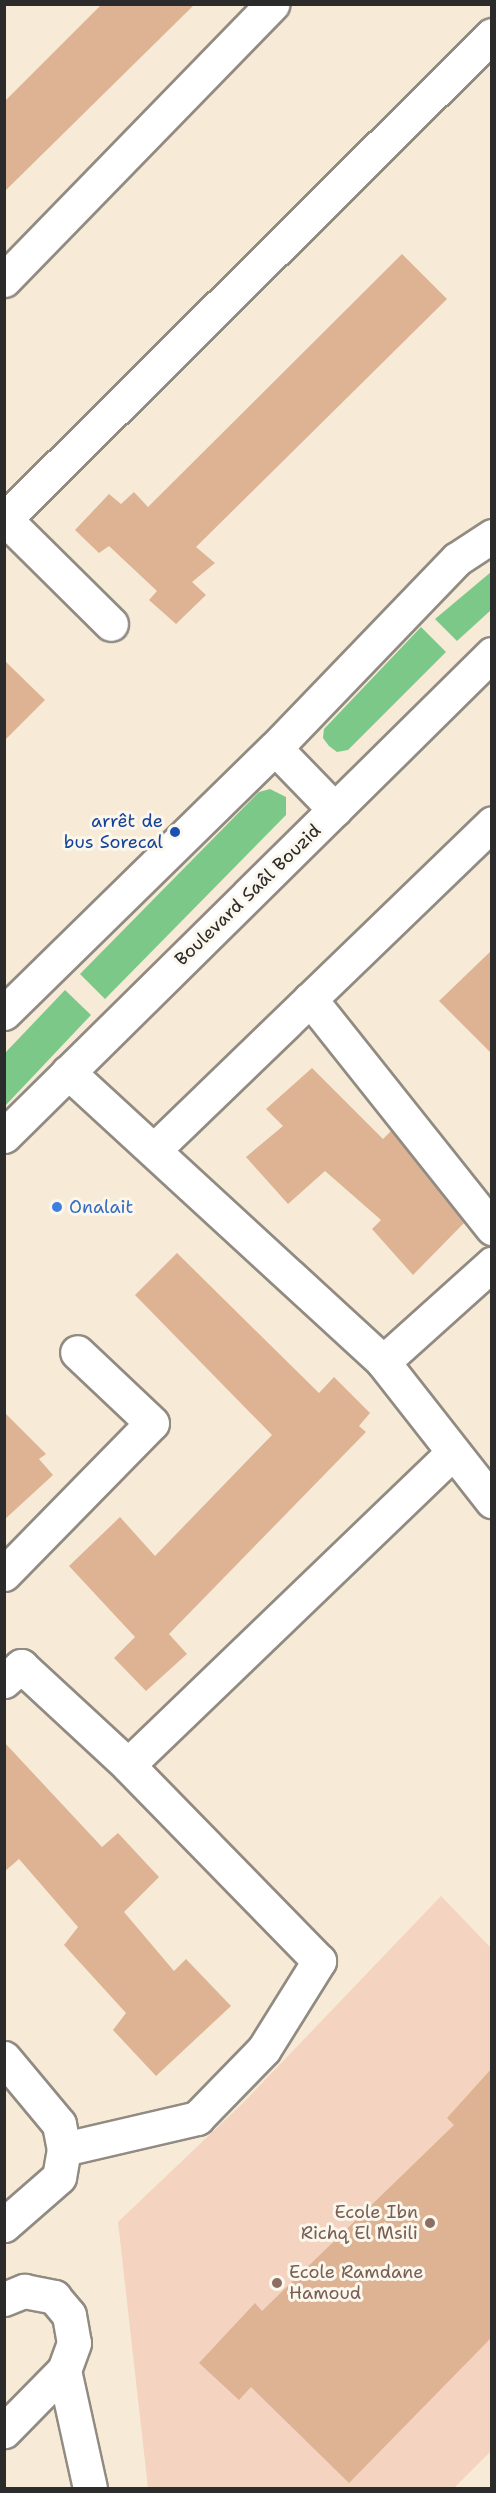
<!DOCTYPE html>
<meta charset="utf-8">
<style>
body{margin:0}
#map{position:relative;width:496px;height:2493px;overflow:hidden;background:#f7ebd8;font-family:"Shantell Sans",sans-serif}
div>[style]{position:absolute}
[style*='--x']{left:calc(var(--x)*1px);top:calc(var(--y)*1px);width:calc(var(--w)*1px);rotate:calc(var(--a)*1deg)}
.built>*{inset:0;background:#f4d3c0}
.green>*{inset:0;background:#7bc888}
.building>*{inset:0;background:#deb393}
.roads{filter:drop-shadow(2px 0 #918b82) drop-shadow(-2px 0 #918b82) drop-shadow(0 2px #918b82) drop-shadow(0 -2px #918b82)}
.minor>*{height:33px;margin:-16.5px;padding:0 16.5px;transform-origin:16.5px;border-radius:16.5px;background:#fff}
.major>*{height:33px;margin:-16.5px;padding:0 16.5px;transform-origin:16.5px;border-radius:16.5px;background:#fff}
.dots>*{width:16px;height:16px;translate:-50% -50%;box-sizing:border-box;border:3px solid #fbf7ec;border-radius:50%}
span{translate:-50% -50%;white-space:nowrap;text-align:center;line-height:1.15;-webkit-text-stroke:6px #fbf7ec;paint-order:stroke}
.transit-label{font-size:18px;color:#164399}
.right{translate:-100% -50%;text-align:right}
.street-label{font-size:18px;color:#2b2b2b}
.shop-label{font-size:18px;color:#366cbe}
.left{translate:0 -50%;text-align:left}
.education-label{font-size:18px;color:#785e54}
.frame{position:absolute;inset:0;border:6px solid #2b2b2b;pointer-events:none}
</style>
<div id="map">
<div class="built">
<i style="clip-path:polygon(441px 1896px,491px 1948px,491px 2451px,454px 2488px,148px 2488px,118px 2222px,244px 2102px)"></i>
</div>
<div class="green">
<i style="clip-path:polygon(491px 572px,491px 610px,457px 641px,435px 619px)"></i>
<i style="clip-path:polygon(421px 627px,446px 652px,348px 750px,337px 752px,329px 746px,323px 738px,324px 729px)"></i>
<i style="clip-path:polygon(270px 789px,286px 797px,286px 815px,105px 999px,80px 974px,259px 792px)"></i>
<i style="clip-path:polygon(65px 990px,91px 1015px,5px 1106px,5px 1053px)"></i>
</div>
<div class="building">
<i style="clip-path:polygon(102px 4px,195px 4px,4px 192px,4px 102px)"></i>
<i style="clip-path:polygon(402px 254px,447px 299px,196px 547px,215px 563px,192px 582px,206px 595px,176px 624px,149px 600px,157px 591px,109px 546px,99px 553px,75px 530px,109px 494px,121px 504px,134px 492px,148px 507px)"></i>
<i style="clip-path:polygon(4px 660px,45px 700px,4px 741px)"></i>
<i style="clip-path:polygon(492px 950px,492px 1054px,439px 1001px)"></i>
<i style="clip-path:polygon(312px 1068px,383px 1139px,391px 1131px,464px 1223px,413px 1275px,372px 1229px,381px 1220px,325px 1171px,288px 1204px,246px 1157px,283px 1126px,266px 1109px)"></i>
<i style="clip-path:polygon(177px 1253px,319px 1393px,334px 1377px,370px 1413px,359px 1426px,366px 1432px,169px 1634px,187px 1654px,146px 1691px,114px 1658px,135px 1637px,69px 1566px,120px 1517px,155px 1556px,272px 1435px,135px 1295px)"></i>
<i style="clip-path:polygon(4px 1412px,46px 1454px,39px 1459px,53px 1475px,4px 1520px)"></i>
<i style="clip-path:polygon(4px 1742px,102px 1847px,118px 1833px,159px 1877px,124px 1912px,174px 1971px,186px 1959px,231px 2006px,156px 2076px,113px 2030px,126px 2013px,64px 1945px,78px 1927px,19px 1859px,4px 1872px)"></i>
<i style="clip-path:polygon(492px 2068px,492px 2337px,349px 2483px,251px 2387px,239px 2400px,199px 2363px,255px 2303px,262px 2311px,454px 2125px,447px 2118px)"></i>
</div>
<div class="roads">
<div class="minor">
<i style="--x:4;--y:280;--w:385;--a:-45.8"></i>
<i style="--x:5;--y:519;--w:149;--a:44.7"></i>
<i style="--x:4;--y:520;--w:688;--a:-44.82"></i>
<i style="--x:310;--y:999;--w:293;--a:51.5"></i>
<i style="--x:68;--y:1072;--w:428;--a:42.6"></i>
<i style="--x:383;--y:1362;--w:177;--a:51.9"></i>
<i style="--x:155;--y:1149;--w:469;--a:-44"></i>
<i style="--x:383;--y:1362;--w:147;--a:-42"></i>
<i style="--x:4;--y:1574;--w:211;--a:-45.6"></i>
<i style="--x:152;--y:1423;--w:103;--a:-136.6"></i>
<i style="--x:4;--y:1681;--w:23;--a:-41"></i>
<i style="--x:21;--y:1666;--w:146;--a:42.8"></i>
<i style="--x:128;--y:1765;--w:450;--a:-43.9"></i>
<i style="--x:4;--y:2058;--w:86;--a:50.2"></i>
<i style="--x:59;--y:2124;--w:25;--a:79"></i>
<i style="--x:64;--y:2149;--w:28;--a:100"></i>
<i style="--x:59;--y:2177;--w:73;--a:138.9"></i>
<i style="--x:64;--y:2149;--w:137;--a:-13.1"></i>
<i style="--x:197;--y:2118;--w:96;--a:-45.8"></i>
<i style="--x:264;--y:2049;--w:104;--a:-58"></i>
<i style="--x:319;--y:1961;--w:274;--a:-134.3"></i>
<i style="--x:4;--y:2299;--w:22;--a:-22"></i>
<i style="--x:24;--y:2291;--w:31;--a:11"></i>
<i style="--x:54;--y:2297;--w:23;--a:50"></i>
<i style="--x:69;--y:2315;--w:28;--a:80"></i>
<i style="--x:74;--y:2343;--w:29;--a:110"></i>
<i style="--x:64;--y:2370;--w:86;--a:134.5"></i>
<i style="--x:64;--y:2370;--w:121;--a:77.6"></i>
</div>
<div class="major">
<i style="--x:275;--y:748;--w:86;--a:45.9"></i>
<i style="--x:4;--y:1013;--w:379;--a:-44.4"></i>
<i style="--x:275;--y:748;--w:262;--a:-46.1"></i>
<i style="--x:457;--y:559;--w:42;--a:-33.3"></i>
<i style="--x:4;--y:1136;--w:686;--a:-44.65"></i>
</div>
</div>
<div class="dots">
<i style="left:175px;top:832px;background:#1a4fb4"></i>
<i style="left:57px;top:1207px;background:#3f7fe0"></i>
<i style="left:430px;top:2223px;background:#8d6e63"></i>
<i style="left:277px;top:2283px;background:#8d6e63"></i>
</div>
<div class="transit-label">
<span class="right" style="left:163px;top:832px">arrêt de<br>bus Sorecal</span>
</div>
<div class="street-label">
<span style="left:248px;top:895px;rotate:-44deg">Boulevard Saâl Bouzid</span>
</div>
<div class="shop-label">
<span class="left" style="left:69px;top:1207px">Onalait</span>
</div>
<div class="education-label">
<span class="right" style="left:418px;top:2223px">Ecole Ibn<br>Richq El Msili</span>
<span class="left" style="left:289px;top:2283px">Ecole Ramdane<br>Hamoud</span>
</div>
<div class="frame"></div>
</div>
